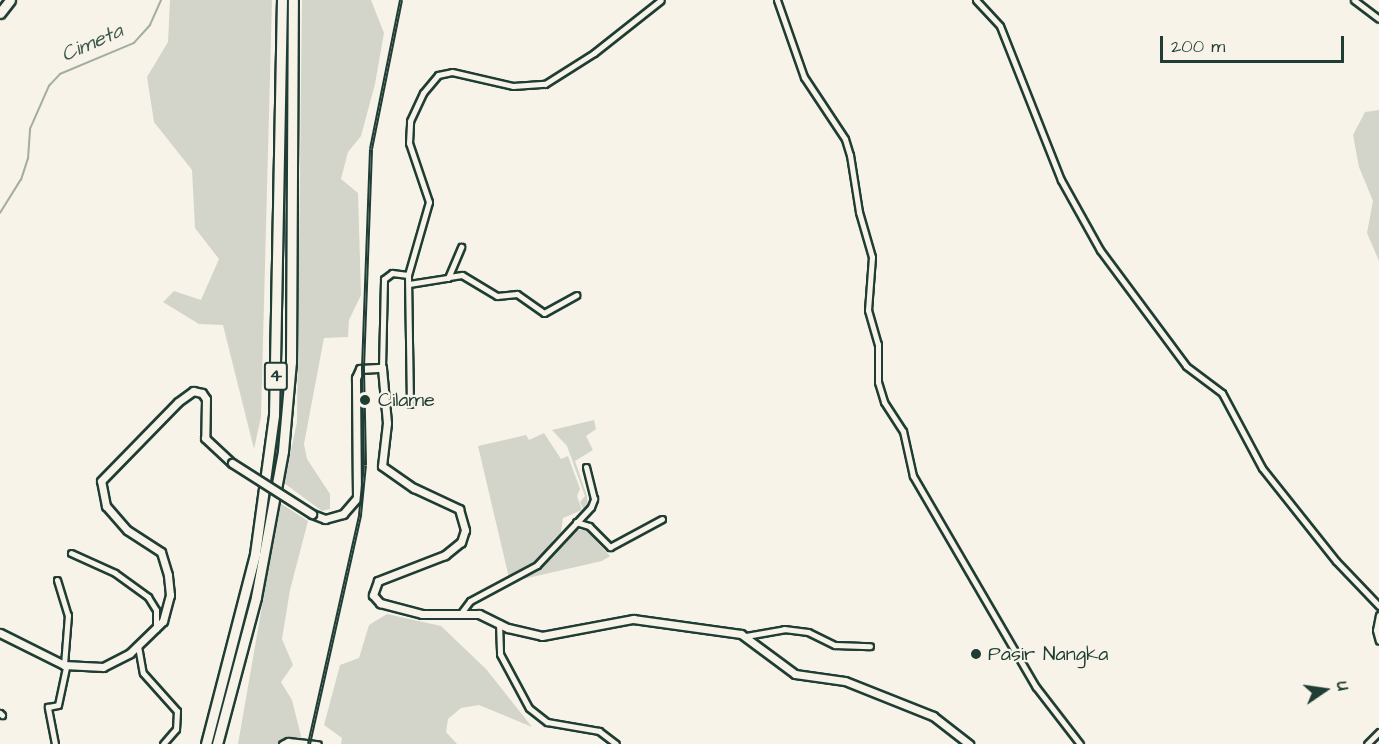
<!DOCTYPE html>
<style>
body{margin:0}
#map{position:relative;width:1379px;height:744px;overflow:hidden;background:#f7f3e8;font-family:"Architects Daughter",sans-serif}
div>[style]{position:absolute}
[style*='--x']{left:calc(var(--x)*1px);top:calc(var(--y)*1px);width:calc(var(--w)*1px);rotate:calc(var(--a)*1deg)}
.green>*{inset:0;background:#d3d5ca}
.stream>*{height:1.5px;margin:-0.75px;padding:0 0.75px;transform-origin:0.75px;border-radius:0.75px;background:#a4ada3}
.roads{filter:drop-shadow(2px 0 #1f3d34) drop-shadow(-2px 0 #1f3d34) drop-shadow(0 2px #1f3d34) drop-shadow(0 -2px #1f3d34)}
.minor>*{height:5px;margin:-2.5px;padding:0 2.5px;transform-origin:2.5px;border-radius:2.5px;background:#f7f3e8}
.tertiary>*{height:7px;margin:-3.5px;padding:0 3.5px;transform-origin:3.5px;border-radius:3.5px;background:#f7f3e8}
.trunk>*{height:9px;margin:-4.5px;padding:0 4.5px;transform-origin:4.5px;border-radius:4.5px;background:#f7f3e8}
.motorway>*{height:9px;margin:-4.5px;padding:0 4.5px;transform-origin:4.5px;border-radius:4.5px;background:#f7f3e8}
.rail>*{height:4px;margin-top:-2px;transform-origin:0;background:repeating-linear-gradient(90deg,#f7f3e8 0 4.5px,#1f3d34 0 9px);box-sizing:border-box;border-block:2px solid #1f3d34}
.bridges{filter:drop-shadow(2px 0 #1f3d34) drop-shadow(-2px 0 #1f3d34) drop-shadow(0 2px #1f3d34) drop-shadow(0 -2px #1f3d34)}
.tertiary-bridge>*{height:7px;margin:-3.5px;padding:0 3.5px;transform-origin:3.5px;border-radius:3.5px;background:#f7f3e8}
.dots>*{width:16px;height:16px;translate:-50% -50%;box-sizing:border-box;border:3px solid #f7f3e8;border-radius:50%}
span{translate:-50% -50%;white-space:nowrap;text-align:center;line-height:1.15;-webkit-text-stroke:4.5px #f7f3e8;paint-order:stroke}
.shield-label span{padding:2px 4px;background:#f7f3e8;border:2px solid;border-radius:4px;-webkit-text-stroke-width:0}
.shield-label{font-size:18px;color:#1f3d34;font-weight:700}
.poi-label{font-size:20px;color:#1f3d34}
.left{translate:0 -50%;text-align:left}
.water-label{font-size:21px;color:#405950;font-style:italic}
.north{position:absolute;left:1295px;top:660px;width:60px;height:60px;-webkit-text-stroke:4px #f7f3e8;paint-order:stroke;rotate:77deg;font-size:16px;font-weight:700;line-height:24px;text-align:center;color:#1f3d34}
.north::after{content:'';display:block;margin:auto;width:21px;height:27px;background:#1f3d34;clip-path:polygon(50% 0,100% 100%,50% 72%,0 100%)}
.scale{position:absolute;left:1160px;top:36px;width:184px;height:27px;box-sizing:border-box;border:3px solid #1f3d34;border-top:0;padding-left:8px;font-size:18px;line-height:21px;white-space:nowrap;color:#1f3d34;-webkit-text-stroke:4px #f7f3e8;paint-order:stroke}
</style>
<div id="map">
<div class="green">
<i style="clip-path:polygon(170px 0,272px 0,261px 417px,254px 449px,223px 325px,199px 324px,163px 302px,174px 291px,201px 300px,219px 259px,195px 228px,192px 170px,154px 122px,147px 77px,168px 42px)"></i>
<i style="clip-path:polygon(302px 0,371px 0,384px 33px,375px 84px,361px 136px,348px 152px,341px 179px,358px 193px,361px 295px,349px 320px,348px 337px,324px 338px,304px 444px,307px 459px,330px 494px,330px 509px,322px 511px,284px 483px,297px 422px)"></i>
<i style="clip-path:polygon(1379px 110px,1379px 329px,1379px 261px,1367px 233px,1373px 201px,1359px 167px,1353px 135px,1365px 112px)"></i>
<i style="clip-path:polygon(594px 420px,596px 429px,586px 436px,593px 450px,575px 461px,587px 496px,588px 507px,584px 511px,580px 502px,585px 496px,567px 446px,552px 430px)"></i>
<i style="clip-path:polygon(544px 433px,561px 459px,568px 456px,580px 489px,577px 496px,582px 510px,563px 518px,561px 532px,552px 541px,557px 546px,574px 530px,586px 530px,610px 556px,602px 561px,510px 582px,478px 446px,526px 435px,529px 440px)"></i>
<i style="clip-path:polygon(280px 503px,308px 521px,290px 590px,282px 639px,293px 665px,281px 682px,292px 700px,303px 744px,238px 744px)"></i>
<i style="clip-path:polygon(387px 614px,441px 626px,486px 669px,532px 727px,479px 705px,461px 708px,448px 719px,446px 732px,457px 744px,341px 744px,342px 738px,324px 725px,340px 665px,359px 658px,369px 625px)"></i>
</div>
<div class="stream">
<i style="--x:0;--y:213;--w:39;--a:-58"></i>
<i style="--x:21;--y:180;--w:22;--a:-72"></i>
<i style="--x:28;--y:159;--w:30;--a:-86"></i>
<i style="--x:30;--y:129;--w:47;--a:-66.2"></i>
<i style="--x:49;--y:86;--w:16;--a:-47"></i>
<i style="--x:60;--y:74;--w:80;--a:-22.7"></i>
<i style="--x:134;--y:43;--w:24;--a:-48"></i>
<i style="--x:150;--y:25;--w:27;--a:-66"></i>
</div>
<div class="roads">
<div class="minor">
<i style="--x:777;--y:0;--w:82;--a:70.7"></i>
<i style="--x:804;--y:77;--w:74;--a:56.5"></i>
<i style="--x:845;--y:139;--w:17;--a:73"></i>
<i style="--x:850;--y:155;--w:58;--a:81"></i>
<i style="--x:859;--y:212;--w:47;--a:73.9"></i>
<i style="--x:872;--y:257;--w:53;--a:94.3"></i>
<i style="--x:868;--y:310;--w:35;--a:74"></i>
<i style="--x:878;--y:344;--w:38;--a:90"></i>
<i style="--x:878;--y:382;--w:21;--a:73"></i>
<i style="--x:884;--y:402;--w:35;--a:57"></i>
<i style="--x:903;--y:431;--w:46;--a:77.5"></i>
<i style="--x:913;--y:476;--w:244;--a:59.8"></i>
<i style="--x:1036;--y:687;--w:72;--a:52.3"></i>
<i style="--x:976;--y:0;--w:35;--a:47"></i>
<i style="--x:1000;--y:26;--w:166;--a:68.4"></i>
<i style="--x:1061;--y:180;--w:80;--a:60.9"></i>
<i style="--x:1100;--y:250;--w:144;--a:53.4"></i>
<i style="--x:1186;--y:366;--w:45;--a:36.9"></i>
<i style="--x:1222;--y:393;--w:85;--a:61.9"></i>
<i style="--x:1262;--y:468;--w:119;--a:51.5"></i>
<i style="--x:1336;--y:561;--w:62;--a:46.3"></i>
<i style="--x:1354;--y:0;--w:31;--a:37"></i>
<i style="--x:449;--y:277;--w:13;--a:-9"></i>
<i style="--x:462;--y:275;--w:41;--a:31"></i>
<i style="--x:497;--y:296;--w:20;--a:-6"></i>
<i style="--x:517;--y:294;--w:33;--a:35"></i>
<i style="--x:544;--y:313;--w:37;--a:-29"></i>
<i style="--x:409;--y:284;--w:39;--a:-9"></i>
<i style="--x:448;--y:278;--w:34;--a:-67"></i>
<i style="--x:382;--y:368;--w:89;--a:-88.7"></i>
<i style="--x:384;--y:279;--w:10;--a:-37"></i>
<i style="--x:392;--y:273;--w:16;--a:7"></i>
<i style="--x:410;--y:404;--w:129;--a:-90.9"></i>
<i style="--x:408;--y:275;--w:76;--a:-74"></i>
<i style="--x:429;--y:202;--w:62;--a:-108.7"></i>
<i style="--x:409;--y:143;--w:22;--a:-87"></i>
<i style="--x:410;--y:121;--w:31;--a:-65"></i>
<i style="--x:423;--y:93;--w:23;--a:-50"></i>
<i style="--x:438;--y:75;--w:14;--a:-12"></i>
<i style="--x:452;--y:72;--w:63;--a:12.9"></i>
<i style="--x:513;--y:86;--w:32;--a:-4"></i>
<i style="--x:545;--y:84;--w:58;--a:-32.3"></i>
<i style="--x:594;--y:53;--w:85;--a:-38.3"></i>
<i style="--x:576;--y:522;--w:14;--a:17"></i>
<i style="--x:589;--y:526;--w:30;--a:45"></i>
<i style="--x:610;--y:547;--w:59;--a:-28.3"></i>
<i style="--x:71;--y:553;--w:48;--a:24.4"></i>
<i style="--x:115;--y:573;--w:41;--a:36"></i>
<i style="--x:148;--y:597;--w:15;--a:58"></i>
<i style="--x:156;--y:610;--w:19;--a:90"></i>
<i style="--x:57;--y:580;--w:37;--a:73"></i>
<i style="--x:68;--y:615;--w:50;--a:94.6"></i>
<i style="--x:461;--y:613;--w:15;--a:-53"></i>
<i style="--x:470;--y:601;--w:76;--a:-28.2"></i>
<i style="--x:537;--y:565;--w:79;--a:-47"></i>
<i style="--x:591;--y:507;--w:9;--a:-69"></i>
<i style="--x:594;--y:499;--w:33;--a:-104"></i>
<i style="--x:1379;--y:615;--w:15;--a:101"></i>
<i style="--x:1376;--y:630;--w:11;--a:75"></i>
<i style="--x:499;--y:623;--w:31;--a:88"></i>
<i style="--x:500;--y:654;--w:61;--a:61.8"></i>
<i style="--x:529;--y:708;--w:23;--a:38"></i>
<i style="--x:547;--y:722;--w:53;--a:9.8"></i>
<i style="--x:599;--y:731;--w:21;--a:37"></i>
<i style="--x:746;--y:636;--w:39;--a:-10"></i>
<i style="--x:784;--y:629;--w:24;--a:7"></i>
<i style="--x:808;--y:632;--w:30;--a:26"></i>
<i style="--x:835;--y:645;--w:35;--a:2"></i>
<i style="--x:138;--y:646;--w:27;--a:80"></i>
<i style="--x:143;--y:673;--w:51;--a:48.2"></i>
<i style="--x:177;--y:711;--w:18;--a:93"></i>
<i style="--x:176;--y:729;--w:20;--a:131"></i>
<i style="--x:0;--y:713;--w:3;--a:45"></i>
<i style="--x:55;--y:744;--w:38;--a:-101"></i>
<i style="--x:48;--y:707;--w:10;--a:-11"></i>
<i style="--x:58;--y:705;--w:40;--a:-78"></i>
<i style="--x:282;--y:744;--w:7;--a:-27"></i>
<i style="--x:288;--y:741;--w:30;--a:6"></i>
<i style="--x:1367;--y:744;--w:17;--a:-45"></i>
</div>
<div class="tertiary">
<i style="--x:312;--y:514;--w:14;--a:21"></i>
<i style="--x:325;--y:519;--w:19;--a:-16"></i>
<i style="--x:343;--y:514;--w:21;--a:-49"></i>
<i style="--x:357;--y:498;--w:120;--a:-90.5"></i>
<i style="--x:356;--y:378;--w:10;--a:-66"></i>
<i style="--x:360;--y:369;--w:22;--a:-3"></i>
<i style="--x:382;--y:368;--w:55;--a:84.8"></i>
<i style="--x:387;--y:423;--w:43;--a:96.6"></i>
<i style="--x:382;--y:466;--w:39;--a:35"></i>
<i style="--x:414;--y:488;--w:50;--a:25"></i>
<i style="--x:459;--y:509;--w:22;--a:74"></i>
<i style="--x:465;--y:530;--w:13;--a:108"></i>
<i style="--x:461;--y:542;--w:21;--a:141"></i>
<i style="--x:445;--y:555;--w:72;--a:158.8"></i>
<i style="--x:378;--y:581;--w:15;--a:110"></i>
<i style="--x:373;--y:595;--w:11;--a:49"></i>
<i style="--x:380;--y:603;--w:43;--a:14.7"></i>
<i style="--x:422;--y:614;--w:57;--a:0"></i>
<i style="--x:479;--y:614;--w:32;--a:26"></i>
<i style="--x:508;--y:628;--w:35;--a:13"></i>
<i style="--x:542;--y:636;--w:93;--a:-10.6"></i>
<i style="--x:633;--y:619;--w:109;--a:7.9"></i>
<i style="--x:741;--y:634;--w:67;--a:36.5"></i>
<i style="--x:795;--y:674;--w:50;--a:8"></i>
<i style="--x:845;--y:681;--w:95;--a:21.7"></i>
<i style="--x:933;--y:716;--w:46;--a:37.9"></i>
<i style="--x:0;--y:633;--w:72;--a:26.6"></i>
<i style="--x:64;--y:665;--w:39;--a:3"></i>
<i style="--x:103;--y:667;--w:30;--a:-27"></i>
<i style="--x:130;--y:653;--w:46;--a:-44.1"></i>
<i style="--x:163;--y:621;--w:27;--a:-75"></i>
<i style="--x:170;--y:595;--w:20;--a:-96"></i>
<i style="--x:168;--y:575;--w:24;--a:-107"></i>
<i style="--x:161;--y:552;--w:40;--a:-147.1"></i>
<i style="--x:127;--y:530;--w:32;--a:-131"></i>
<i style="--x:106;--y:506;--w:25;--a:-101"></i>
<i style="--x:101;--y:481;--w:110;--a:-45.7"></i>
<i style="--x:178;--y:402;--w:19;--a:-36"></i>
<i style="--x:193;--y:391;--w:9;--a:13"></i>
<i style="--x:202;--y:393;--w:7;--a:56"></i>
<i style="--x:206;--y:399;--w:39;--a:91"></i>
<i style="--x:205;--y:438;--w:37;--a:43"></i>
</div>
<div class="trunk">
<i style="--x:0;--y:13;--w:16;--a:-52"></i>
</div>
<div class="motorway">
<i style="--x:206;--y:744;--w:196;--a:-75.5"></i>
<i style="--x:255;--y:554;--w:140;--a:-82.2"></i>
<i style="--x:274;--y:415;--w:415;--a:-88.9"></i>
<i style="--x:217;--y:744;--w:152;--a:-75.1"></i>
<i style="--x:256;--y:597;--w:148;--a:-79.5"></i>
<i style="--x:283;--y:451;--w:89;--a:-84.9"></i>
<i style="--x:291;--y:362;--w:362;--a:-89.7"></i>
</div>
</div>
<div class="rail">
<i style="--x:309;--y:744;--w:235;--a:-77.4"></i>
<i style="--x:360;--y:515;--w:50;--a:-84.3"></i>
<i style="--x:365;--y:465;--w:97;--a:-91.2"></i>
<i style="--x:363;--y:368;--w:219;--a:-87.9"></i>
<i style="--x:371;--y:149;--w:152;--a:-78.6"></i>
</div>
<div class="bridges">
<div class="tertiary-bridge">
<i style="--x:232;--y:463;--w:95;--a:32.5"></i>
</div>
</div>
<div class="dots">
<i style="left:365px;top:400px;background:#1f3d34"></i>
<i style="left:976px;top:654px;background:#1f3d34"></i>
</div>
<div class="shield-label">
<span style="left:276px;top:376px">4</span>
</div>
<div class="poi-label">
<span class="left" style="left:378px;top:400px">Cilame</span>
<span class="left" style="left:988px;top:654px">Pasir Nangka</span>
</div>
<div class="water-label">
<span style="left:92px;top:43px;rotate:-24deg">Cimeta</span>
</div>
<div class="north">U</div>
<div class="scale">200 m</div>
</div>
